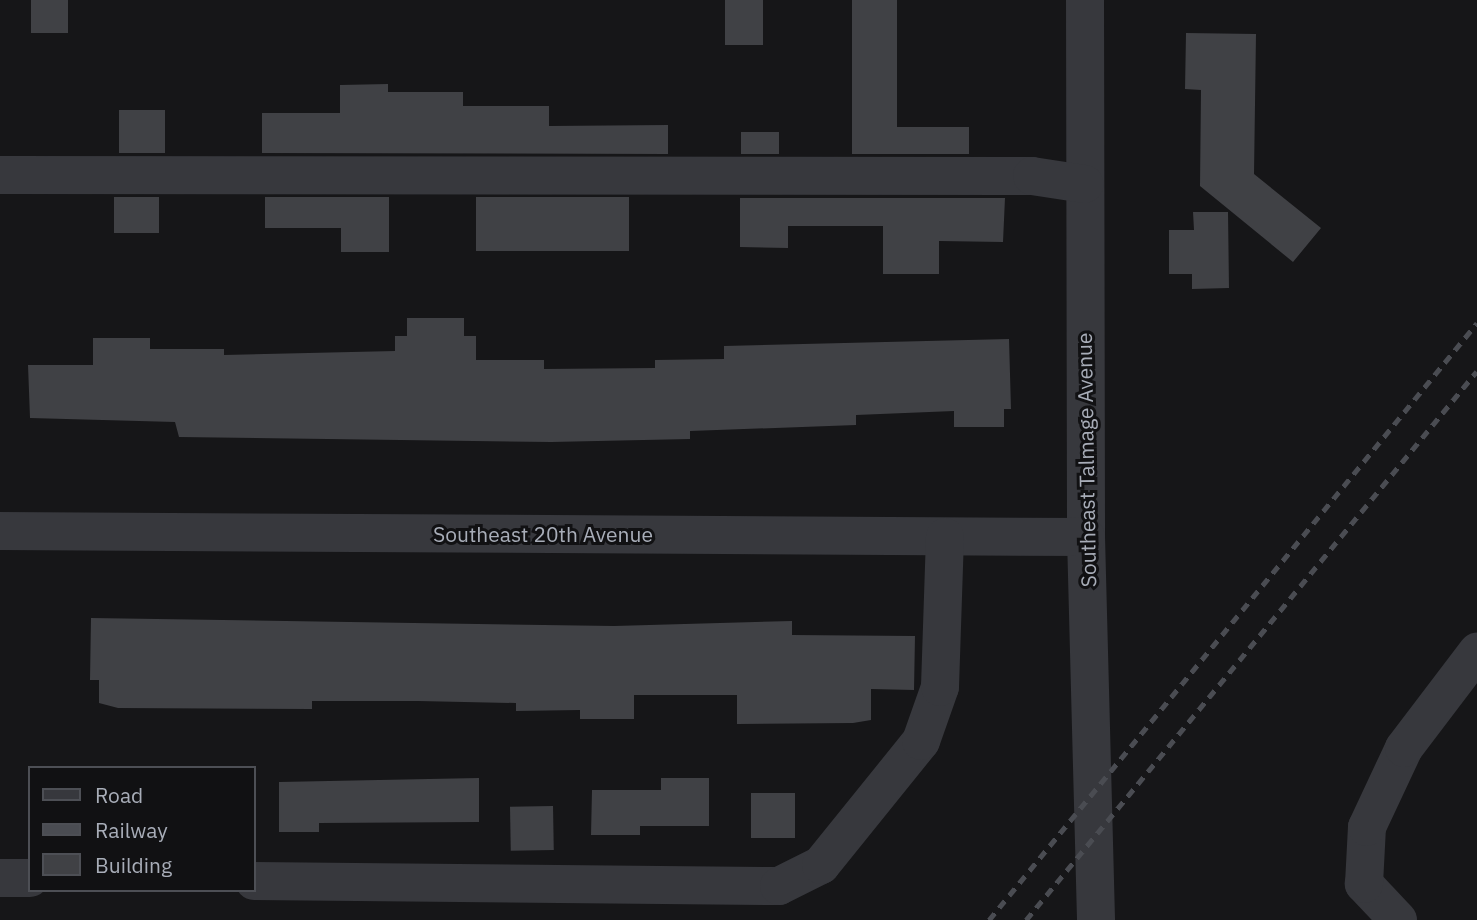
<!DOCTYPE html>
<style>
body{margin:0}
#map{position:relative;width:1477px;height:920px;overflow:hidden;background:#161618;font-family:"IBM Plex Sans",sans-serif}
div>[style]{position:absolute}
[style*='--x']{left:calc(var(--x)*1px);top:calc(var(--y)*1px);width:calc(var(--w)*1px);rotate:calc(var(--a)*1deg)}
.building>*{inset:0;background:#404145;transform-origin:0 0}
.minor>*{height:38px;margin:-19px;padding:0 19px;transform-origin:19px;border-radius:19px;background:#37383d}
.rail>*{height:5px;margin-top:-2.5px;transform-origin:0;background:repeating-linear-gradient(90deg,#4a4c52 0 9px,transparent 0 16px)}
span{translate:-50% -50%;white-space:nowrap;text-align:center;line-height:1.15;-webkit-text-stroke:6px #111113;paint-order:stroke}
.street-label{font-size:21px;color:#a8adb8}
.legend{position:absolute;left:28px;top:766px;width:228px;height:126px;box-sizing:border-box;background:#111113;border:2px solid #4d4f55;margin:0;padding:9px 12px;list-style:none;font-size:21px;color:#a8adb8}
.legend li{display:flex;align-items:center;gap:14px;height:35px}
.legend b{width:35px;border:2px solid #4d4f55}
</style>
<div id="map">
<div class="building">
<i style="left:31px;top:0;width:37px;height:33px"></i>
<i style="left:725px;top:0;width:38px;height:45px"></i>
<i style="clip-path:polygon(852px 0,897px 0,897px 127px,969px 127px,969px 154px,852px 154px)"></i>
<i style="clip-path:polygon(1186px 33px,1256px 34px,1254px 174px,1321px 228px,1293px 262px,1200px 186px,1201px 90px,1185px 89px)"></i>
<i style="clip-path:polygon(388px 84px,388px 92px,463px 92px,463px 106px,549px 106px,549px 126px,668px 125px,668px 154px,262px 153px,262px 113px,340px 113px,340px 85px)"></i>
<i style="left:119px;top:110px;width:46px;height:43px"></i>
<i style="left:741px;top:132px;width:38px;height:22px"></i>
<i style="left:114px;top:197px;width:45px;height:36px"></i>
<i style="clip-path:polygon(265px 197px,389px 197px,389px 252px,341px 252px,341px 228px,265px 228px)"></i>
<i style="left:476px;top:197px;width:153px;height:54px"></i>
<i style="clip-path:polygon(740px 198px,1005px 198px,1003px 242px,939px 241px,939px 274px,883px 274px,883px 226px,788px 226px,788px 248px,740px 247px)"></i>
<i style="clip-path:polygon(1193px 212px,1228px 212px,1229px 288px,1192px 289px,1192px 274px,1169px 274px,1169px 230px,1194px 230px)"></i>
<i style="clip-path:polygon(407px 318px,464px 318px,464px 336px,476px 336px,476px 360px,544px 360px,544px 369px,655px 368px,655px 360px,724px 359px,724px 346px,1009px 339px,1011px 409px,1004px 409px,1004px 427px,954px 427px,954px 411px,856px 415px,856px 425px,690px 431px,690px 439px,551px 442px,179px 437px,175px 422px,30px 418px,28px 365px,93px 365px,93px 338px,150px 338px,150px 349px,224px 349px,224px 355px,395px 351px,395px 336px,407px 336px)"></i>
<i style="clip-path:polygon(91px 618px,614px 626px,792px 621px,792px 635px,915px 636px,914px 690px,871px 689px,871px 720px,853px 723px,737px 724px,737px 695px,634px 695px,634px 719px,580px 719px,580px 710px,516px 711px,516px 703px,418px 701px,312px 701px,312px 709px,118px 708px,99px 703px,99px 680px,90px 680px)"></i>
<i style="clip-path:polygon(479px 778px,479px 822px,319px 823px,319px 832px,279px 832px,279px 782px)"></i>
<i style="clip-path:polygon(661px 778px,709px 778px,709px 826px,640px 826px,640px 835px,591px 835px,592px 790px,661px 790px)"></i>
<i style="left:795px;top:793px;width:45px;height:44px;rotate:90deg"></i>
<i style="left:553px;top:806px;width:44px;height:43px;rotate:89deg"></i>
</div>
<div class="minor">
<i style="--x:1085;--y:0;--w:537;--a:89.89"></i>
<i style="--x:1086;--y:537;--w:383;--a:88.5"></i>
<i style="--x:0;--y:175;--w:1032;--a:0.06"></i>
<i style="--x:1032;--y:176;--w:53;--a:8.7"></i>
<i style="--x:0;--y:531;--w:1086;--a:0.32"></i>
<i style="--x:0;--y:878;--w:30;--a:0"></i>
<i style="--x:254;--y:881;--w:525;--a:0.55"></i>
<i style="--x:779;--y:886;--w:47;--a:-26.6"></i>
<i style="--x:821;--y:865;--w:159;--a:-51.1"></i>
<i style="--x:921;--y:741;--w:57;--a:-70.6"></i>
<i style="--x:940;--y:687;--w:150;--a:-88.1"></i>
<i style="--x:1398;--y:920;--w:50;--a:-133.4"></i>
<i style="--x:1364;--y:884;--w:57;--a:-87"></i>
<i style="--x:1367;--y:827;--w:87;--a:-64.9"></i>
<i style="--x:1404;--y:748;--w:121;--a:-52.8"></i>
</div>
<div class="rail">
<i style="--x:989;--y:920;--w:771;--a:-50.74"></i>
<i style="--x:1026;--y:920;--w:710;--a:-50.6"></i>
</div>
<div class="street-label">
<span style="left:1086px;top:460px;rotate:-91deg">Southeast Talmage Avenue</span>
<span style="left:543px;top:534px">Southeast 20th Avenue</span>
</div>
<ul class="legend">
<li><b style="height:9px;background:#37383d"></b>Road</li>
<li><b style="height:9px;background:#4a4c52"></b>Railway</li>
<li><b style="height:19px;background:#404145"></b>Building</li>
</ul>
</div>
